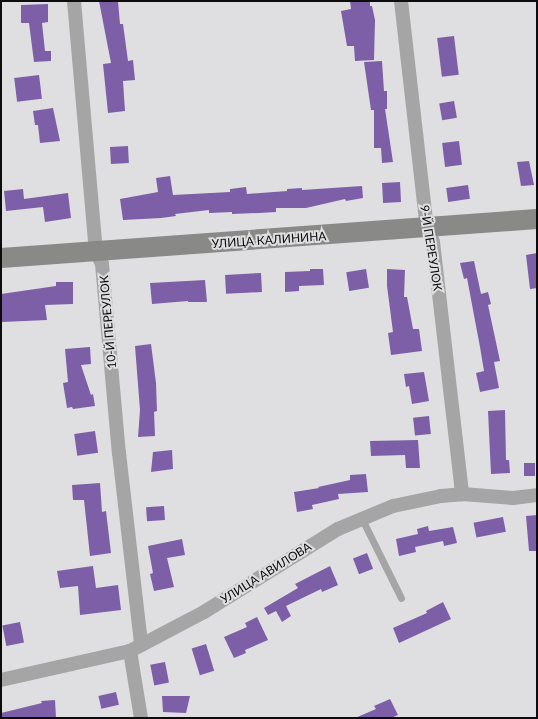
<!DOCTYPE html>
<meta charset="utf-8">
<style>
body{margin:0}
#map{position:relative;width:538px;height:719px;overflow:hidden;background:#dfdfe1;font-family:Lato,sans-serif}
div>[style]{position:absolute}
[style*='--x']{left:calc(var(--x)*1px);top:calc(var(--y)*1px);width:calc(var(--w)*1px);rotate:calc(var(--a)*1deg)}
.building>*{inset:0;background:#7d5fa8;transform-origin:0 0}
.service>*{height:7px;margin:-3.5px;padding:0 3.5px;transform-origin:3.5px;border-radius:3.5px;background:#a5a5a5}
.minor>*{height:14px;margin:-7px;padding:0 7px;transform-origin:7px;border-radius:7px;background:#a5a5a5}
.secondary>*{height:20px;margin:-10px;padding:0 10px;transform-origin:10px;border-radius:10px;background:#898988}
span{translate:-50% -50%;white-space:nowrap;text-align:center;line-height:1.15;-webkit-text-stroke:4px #dfdfe1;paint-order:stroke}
.street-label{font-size:12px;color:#0c0c0d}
.frame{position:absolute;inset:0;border:2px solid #0c0c0d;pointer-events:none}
</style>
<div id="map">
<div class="building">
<i style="clip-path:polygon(99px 1px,118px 1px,120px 24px,123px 24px,128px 61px,133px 60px,135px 80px,123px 81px,125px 111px,108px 113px,103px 64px,111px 63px)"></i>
<i style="clip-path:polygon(350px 1px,370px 1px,370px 6px,372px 6px,375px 20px,374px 60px,355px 61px,354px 46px,347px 46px,341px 11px,351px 9px)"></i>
<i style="clip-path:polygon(48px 4px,48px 22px,42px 23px,45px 51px,51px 51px,51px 61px,34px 62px,29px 23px,21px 23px,21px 5px)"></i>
<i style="left:454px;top:36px;width:39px;height:17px;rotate:83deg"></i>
<i style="clip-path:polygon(382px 61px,384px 91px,387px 91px,387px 109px,385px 109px,393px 162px,382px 163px,381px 148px,374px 148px,374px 110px,371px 110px,364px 62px)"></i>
<i style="left:39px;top:75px;width:24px;height:25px;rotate:83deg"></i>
<i style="left:454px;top:101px;width:17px;height:15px;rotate:80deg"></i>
<i style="clip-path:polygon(53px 108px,60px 141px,40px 143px,38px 125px,35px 125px,33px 111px)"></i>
<i style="left:459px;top:141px;width:24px;height:17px;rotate:83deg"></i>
<i style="left:128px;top:146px;width:17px;height:18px;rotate:87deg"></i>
<i style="clip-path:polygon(529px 161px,534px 185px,521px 186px,517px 162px)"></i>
<i style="clip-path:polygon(170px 176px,173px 195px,230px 192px,230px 189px,246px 187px,247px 194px,287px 191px,287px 189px,302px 188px,302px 190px,362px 186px,363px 198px,346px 201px,345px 199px,306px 208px,276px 208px,276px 212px,259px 213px,232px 214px,232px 212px,209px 213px,209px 210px,175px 214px,176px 216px,161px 218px,123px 220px,120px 199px,158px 192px,156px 178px)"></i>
<i style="left:400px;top:182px;width:20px;height:18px;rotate:87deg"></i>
<i style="left:468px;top:185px;width:14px;height:22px;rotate:82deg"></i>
<i style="clip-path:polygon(23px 189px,24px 199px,68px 193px,71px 218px,45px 222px,43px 207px,6px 211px,4px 191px)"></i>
<i style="clip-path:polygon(537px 253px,537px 288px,530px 289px,526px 255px)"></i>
<i style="clip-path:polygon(474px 261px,481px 294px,488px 292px,491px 304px,488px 305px,500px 361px,494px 362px,499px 388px,480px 392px,476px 373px,484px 371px,480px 347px,467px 278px,464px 279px,460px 263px)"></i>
<i style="clip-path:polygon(310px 269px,323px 269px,324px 285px,299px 286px,299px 291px,285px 292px,285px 272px,310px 271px)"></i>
<i style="left:366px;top:269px;width:19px;height:20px;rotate:81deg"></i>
<i style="clip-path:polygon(387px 269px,405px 270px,404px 297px,407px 297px,413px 329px,419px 329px,422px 351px,391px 355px,388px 333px,393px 332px,387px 286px)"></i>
<i style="left:261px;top:273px;width:19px;height:36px;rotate:87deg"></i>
<i style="clip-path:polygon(205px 280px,207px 302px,188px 302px,188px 301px,152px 304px,150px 283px)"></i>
<i style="clip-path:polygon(56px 282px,73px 282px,73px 304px,45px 305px,47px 320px,2px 322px,1px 294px,56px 286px)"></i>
<i style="clip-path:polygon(151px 344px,156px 383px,157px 411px,154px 412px,155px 436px,138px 437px,140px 410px,135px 346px)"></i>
<i style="clip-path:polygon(90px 347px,91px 364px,81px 365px,91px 395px,93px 394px,95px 406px,73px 409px,72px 407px,67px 408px,63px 383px,68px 382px,65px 349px)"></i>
<i style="clip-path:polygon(424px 372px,429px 401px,412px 404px,409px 386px,406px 387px,404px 374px)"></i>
<i style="clip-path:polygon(505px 410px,506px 460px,509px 460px,510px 473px,491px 474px,488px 411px)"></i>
<i style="left:429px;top:416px;width:18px;height:16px;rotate:84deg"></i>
<i style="left:95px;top:431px;width:22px;height:21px;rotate:82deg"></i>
<i style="clip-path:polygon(418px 440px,420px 468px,406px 468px,405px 455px,371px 456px,370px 441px)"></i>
<i style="clip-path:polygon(172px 450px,173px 469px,151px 472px,153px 452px)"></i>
<i style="left:524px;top:463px;width:11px;height:13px"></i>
<i style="clip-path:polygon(366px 474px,368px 492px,338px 494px,339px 499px,312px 505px,313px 509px,297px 512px,294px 492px,319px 488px,318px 487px,350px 480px,350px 475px)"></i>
<i style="clip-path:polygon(100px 483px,102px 512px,106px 511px,111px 553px,90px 556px,84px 500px,73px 500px,72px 485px)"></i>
<i style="left:164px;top:506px;width:14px;height:18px;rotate:86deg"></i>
<i style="clip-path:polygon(537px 515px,537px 551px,529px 551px,526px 516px)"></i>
<i style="left:503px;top:517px;width:15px;height:30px;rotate:79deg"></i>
<i style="clip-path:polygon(428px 526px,429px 531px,453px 527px,457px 543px,444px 546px,443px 541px,415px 547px,416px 552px,399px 556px,396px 539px,418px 534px,417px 529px)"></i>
<i style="clip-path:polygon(182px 539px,185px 555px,167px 558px,174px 587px,154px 591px,150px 574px,153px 573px,148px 546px)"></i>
<i style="left:367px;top:553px;width:17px;height:15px;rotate:69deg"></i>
<i style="clip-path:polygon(93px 566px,96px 588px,118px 585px,121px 610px,80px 615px,78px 586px,60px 588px,57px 571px)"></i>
<i style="clip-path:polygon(330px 566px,338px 585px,322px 592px,321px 589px,286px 606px,291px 616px,282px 622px,276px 611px,268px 615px,264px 608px,298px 588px,295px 584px)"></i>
<i style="clip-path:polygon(443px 602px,451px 619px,399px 643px,393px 628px,427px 613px,426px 611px)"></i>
<i style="clip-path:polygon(257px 617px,268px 640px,245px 650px,246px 653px,234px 658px,224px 637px,247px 627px,245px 623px)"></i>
<i style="left:20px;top:622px;width:21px;height:18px;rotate:79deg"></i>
<i style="left:206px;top:644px;width:28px;height:15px;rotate:73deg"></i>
<i style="left:165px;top:662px;width:21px;height:15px;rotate:79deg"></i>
<i style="left:116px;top:692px;width:13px;height:18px;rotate:77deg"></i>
<i style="clip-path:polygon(162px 696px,190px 696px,186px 713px,163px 712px)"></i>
<i style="clip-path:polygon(390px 699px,398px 715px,391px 718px,355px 718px,376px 709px,374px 706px)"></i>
<i style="clip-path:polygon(55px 700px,56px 718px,1px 718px,1px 713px,42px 703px,41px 701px)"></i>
</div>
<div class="service">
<i style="--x:362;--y:519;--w:88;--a:63.7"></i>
</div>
<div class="minor">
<i style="--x:74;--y:1;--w:252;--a:85"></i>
<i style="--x:96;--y:252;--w:13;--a:63"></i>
<i style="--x:102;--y:264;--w:190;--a:84.9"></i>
<i style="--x:119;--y:453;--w:192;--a:83.4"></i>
<i style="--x:401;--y:1;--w:228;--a:83.5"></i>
<i style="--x:427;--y:228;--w:15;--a:67"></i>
<i style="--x:433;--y:242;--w:254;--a:83.4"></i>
<i style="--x:130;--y:651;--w:68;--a:80.7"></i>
<i style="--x:1;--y:680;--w:132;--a:-12.7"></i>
<i style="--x:130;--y:651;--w:84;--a:-27.8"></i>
<i style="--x:204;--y:612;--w:158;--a:-31.8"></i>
<i style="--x:338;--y:529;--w:60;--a:-22.7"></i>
<i style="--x:393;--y:506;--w:49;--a:-11.8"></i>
<i style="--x:441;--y:496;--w:21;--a:-5"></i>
<i style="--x:462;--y:494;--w:51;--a:4.5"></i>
<i style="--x:513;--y:498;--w:24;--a:-7"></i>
</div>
<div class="secondary">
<i style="--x:1;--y:258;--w:537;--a:-4.16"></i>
</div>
<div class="street-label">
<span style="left:269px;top:240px;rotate:-4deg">УЛИЦА КАЛИНИНА</span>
<span style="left:431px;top:248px;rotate:81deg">9-Й ПЕРЕУЛОК</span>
<span style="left:108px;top:322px;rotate:-95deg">10-Й ПЕРЕУЛОК</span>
<span style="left:266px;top:573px;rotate:-32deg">УЛИЦА АВИЛОВА</span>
</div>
<div class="frame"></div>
</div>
